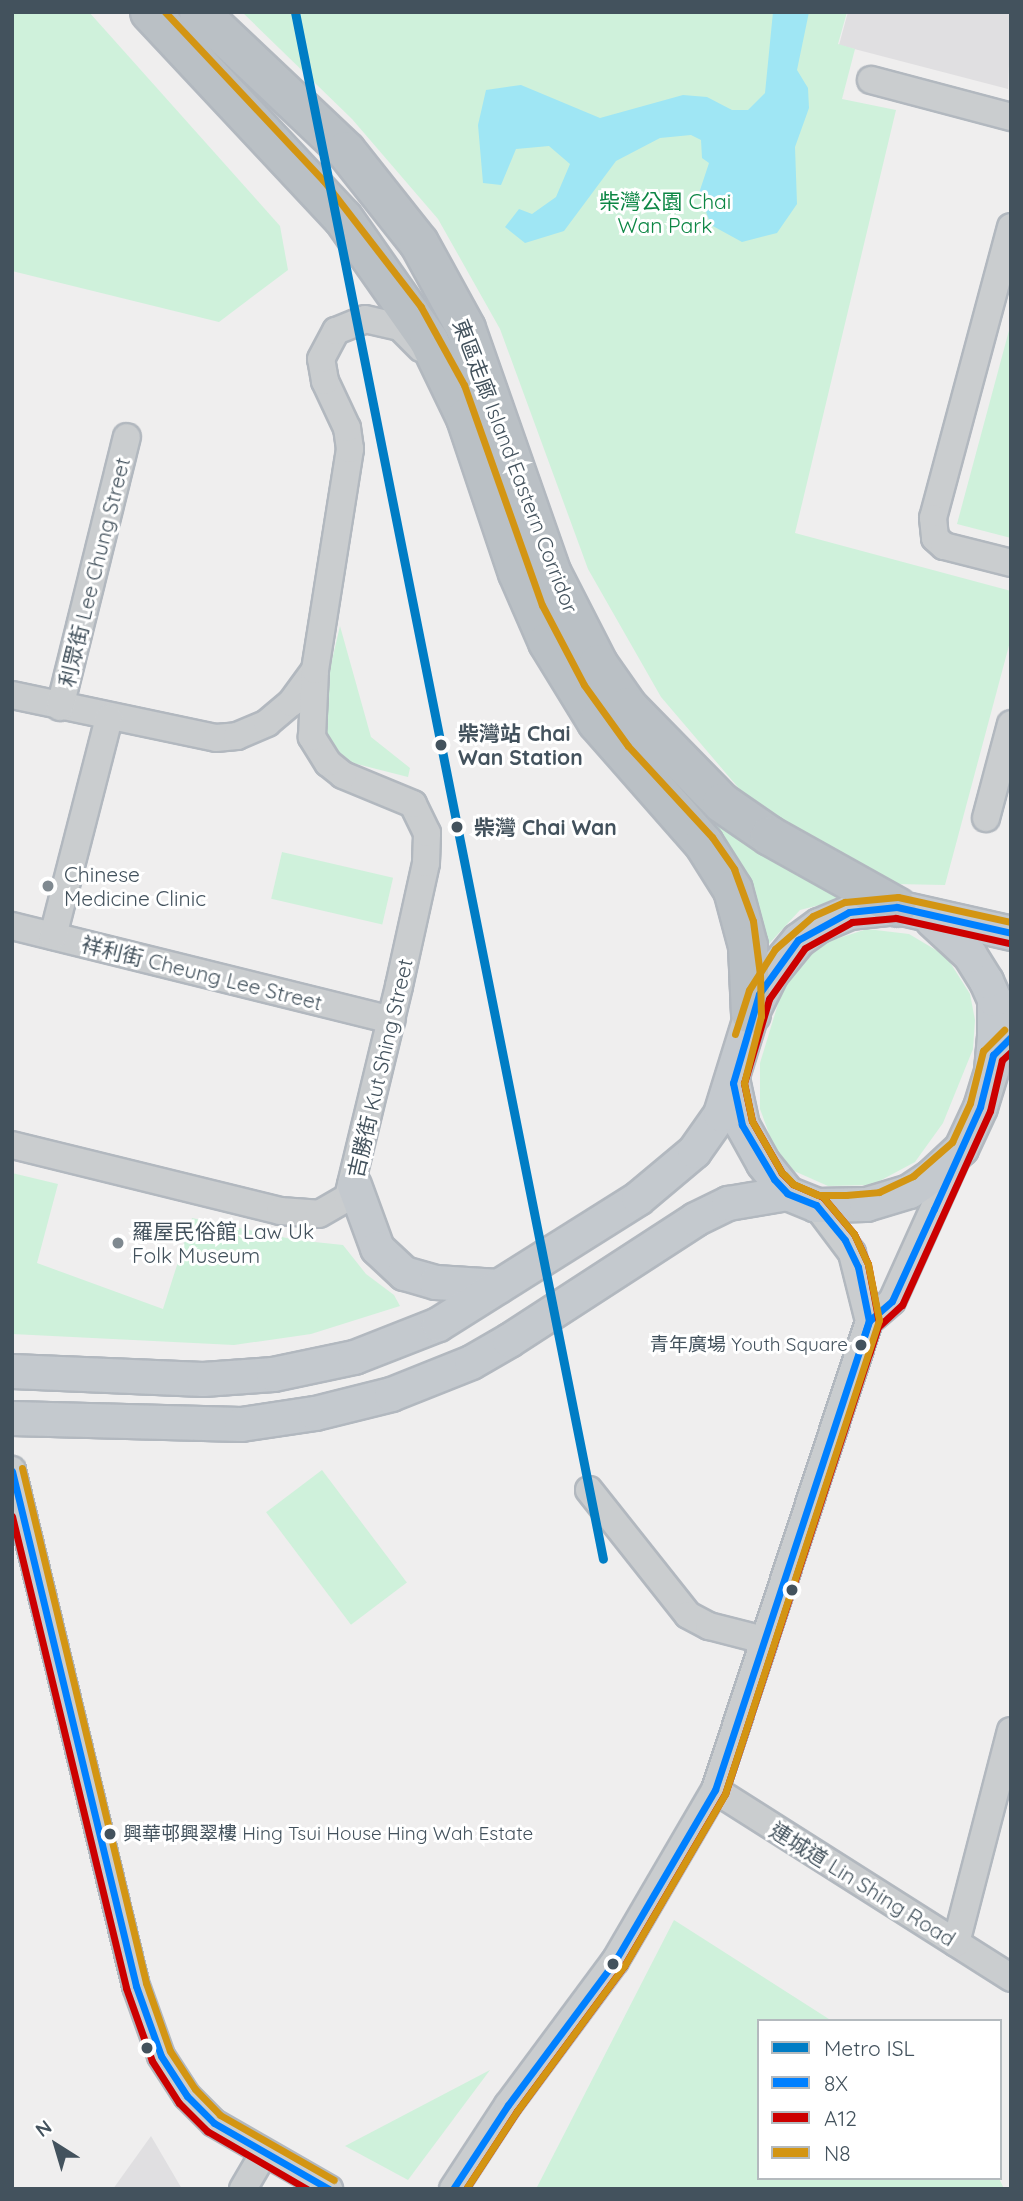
<!DOCTYPE html>
<meta charset="utf-8">
<style>
body{margin:0}
#map{position:relative;width:1023px;height:2201px;overflow:hidden;background:#efeeee;font-family:Quicksand,"Noto Sans TC",sans-serif}
div>[style]{position:absolute}
[style*='--x']{left:calc(var(--x)*1px);top:calc(var(--y)*1px);width:calc(var(--w)*1px);rotate:calc(var(--a)*1deg)}
.education>*{inset:0;background:#e0dfe1}
.green>*{inset:0;background:#cff1db;transform-origin:0 0}
.water>*{inset:0;background:#9fe6f4}
.roads{filter:drop-shadow(2px 0 #b2b8bf) drop-shadow(-2px 0 #b2b8bf) drop-shadow(0 2px #b2b8bf) drop-shadow(0 -2px #b2b8bf)}
.minor>*{height:26px;margin:-13px;padding:0 13px;transform-origin:13px;border-radius:13px;background:#cacdcf}
.major>*{height:33px;margin:-16.5px;padding:0 16.5px;transform-origin:16.5px;border-radius:16.5px;background:#c4c9ce}
.highway>*{height:38px;margin:-19px;padding:0 19px;transform-origin:19px;border-radius:19px;background:#bac0c5}
.bus-1>*{height:7px;margin:-3.5px;padding:0 3.5px;transform-origin:3.5px;border-radius:3.5px;background:#0080ff}
.bus-2>*{height:7px;margin:-3.5px;padding:0 3.5px;transform-origin:3.5px;border-radius:3.5px;background:#c00}
.bus-3>*{height:7px;margin:-3.5px;padding:0 3.5px;transform-origin:3.5px;border-radius:3.5px;background:#d39513}
.metro-1>*{height:9px;margin:-4.5px;padding:0 4.5px;transform-origin:4.5px;border-radius:4.5px;background:#007dc5}
.dots>*{width:19px;height:19px;translate:-50% -50%;box-sizing:border-box;border:4px solid #fff;border-radius:50%}
span{translate:-50% -50%;white-space:nowrap;text-align:center;line-height:1.15;-webkit-text-stroke:6px #fff;paint-order:stroke}
.bus-label{font-size:19px;color:#43525d}
.right{translate:-100% -50%;text-align:right}
.left{translate:0 -50%;text-align:left}
.park-label{font-size:21px;color:#0c8644}
.street-label{font-size:21px;color:#43525d}
.stop-label{font-size:21px;color:#43525d;font-weight:700}
.poi-label{font-size:21px;color:#43525d}
.frame{position:absolute;inset:0;border:14px solid #43525d;pointer-events:none}
.legend{position:absolute;left:757px;top:2019px;width:245px;height:161px;box-sizing:border-box;background:#fff;border:2px solid #b4babe;margin:0;padding:9px 12px;list-style:none;font-size:21px;color:#43525d}
.legend li{display:flex;align-items:center;gap:14px;height:35px}
.legend b{width:35px;border:2px solid #b4babe}
.north{position:absolute;left:21px;top:2110px;width:70px;height:70px;-webkit-text-stroke:5px #fff;paint-order:stroke;rotate:323deg;font-size:19px;font-weight:700;line-height:28px;text-align:center;color:#43525d}
.north::after{content:'';display:block;margin:auto;width:24px;height:32px;background:#43525d;clip-path:polygon(50% 0,100% 100%,50% 72%,0 100%)}
</style>
<div id="map">
<div class="education">
<i style="clip-path:polygon(848px 12px,1011px 12px,1008px 89px,839px 45px)"></i>
<i style="clip-path:polygon(151px 2136px,182px 2189px,113px 2189px)"></i>
</div>
<div class="green">
<i style="clip-path:polygon(12px 12px,89px 12px,280px 226px,288px 270px,219px 322px,12px 271px)"></i>
<i style="clip-path:polygon(242px 12px,847px 12px,838px 44px,855px 49px,842px 99px,896px 110px,795px 533px,1011px 591px,1011px 638px,945px 885px,895px 884px,759px 812px,661px 697px,588px 569px,500px 329px,438px 219px,352px 119px)"></i>
<i style="clip-path:polygon(1011px 323px,1011px 538px,957px 524px)"></i>
<i style="clip-path:polygon(340px 626px,371px 737px,410px 768px,408px 777px,341px 760px,324px 744px,320px 711px)"></i>
<i style="clip-path:polygon(635px 741px,851px 897px,800px 910px,767px 946px)"></i>
<i style="left:282px;top:852px;width:114px;height:48px;rotate:13deg"></i>
<i style="clip-path:polygon(867px 929px,909px 934px,946px 956px,970px 994px,975px 1020px,973px 1049px,943px 1123px,915px 1162px,872px 1185px,828px 1186px,794px 1171px,774px 1147px,760px 1109px,760px 1063px,781px 994px,796px 967px,824px 943px)"></i>
<i style="clip-path:polygon(12px 1173px,58px 1184px,37px 1263px,163px 1309px,192px 1218px,296px 1240px,343px 1245px,366px 1274px,394px 1295px,400px 1306px,311px 1334px,234px 1345px,12px 1334px)"></i>
<i style="left:322px;top:1470px;width:141px;height:70px;rotate:53deg"></i>
<i style="clip-path:polygon(674px 1920px,832px 2021px,759px 2021px,759px 2178px,999px 2178px,1004px 2189px,536px 2189px)"></i>
<i style="clip-path:polygon(490px 2070px,408px 2180px,345px 2146px)"></i>
</div>
<div class="water">
<i style="clip-path:polygon(773px 12px,809px 12px,797px 70px,808px 88px,809px 108px,795px 147px,797px 204px,777px 233px,742px 242px,711px 225px,699px 193px,709px 163px,702px 158px,701px 140px,691px 135px,660px 138px,616px 161px,564px 231px,525px 243px,505px 227px,519px 209px,532px 214px,556px 197px,570px 164px,549px 146px,516px 149px,501px 185px,483px 183px,478px 125px,486px 90px,521px 85px,600px 118px,683px 95px,707px 97px,732px 110px,748px 110px,765px 93px)"></i>
</div>
<div class="roads">
<div class="minor">
<i style="--x:871;--y:80;--w:145;--a:14.8"></i>
<i style="--x:1011;--y:227;--w:301;--a:105"></i>
<i style="--x:933;--y:518;--w:20;--a:84"></i>
<i style="--x:935;--y:538;--w:12;--a:42"></i>
<i style="--x:944;--y:546;--w:69;--a:14.2"></i>
<i style="--x:12;--y:695;--w:208;--a:11.9"></i>
<i style="--x:216;--y:738;--w:21;--a:-5"></i>
<i style="--x:237;--y:736;--w:33;--a:-23"></i>
<i style="--x:267;--y:723;--w:31;--a:-40"></i>
<i style="--x:291;--y:703;--w:41;--a:-54"></i>
<i style="--x:60;--y:707;--w:278;--a:-76.1"></i>
<i style="--x:986;--y:818;--w:97;--a:-75.1"></i>
<i style="--x:12;--y:926;--w:391;--a:13.9"></i>
<i style="--x:53;--y:936;--w:225;--a:-75.6"></i>
<i style="--x:12;--y:1145;--w:276;--a:13.8"></i>
<i style="--x:280;--y:1211;--w:39;--a:4"></i>
<i style="--x:319;--y:1214;--w:34;--a:-30"></i>
<i style="--x:348;--y:1197;--w:217;--a:-76.4"></i>
<i style="--x:399;--y:986;--w:126;--a:-77.6"></i>
<i style="--x:426;--y:863;--w:30;--a:-88"></i>
<i style="--x:427;--y:833;--w:32;--a:-116"></i>
<i style="--x:413;--y:804;--w:76;--a:-157.5"></i>
<i style="--x:343;--y:775;--w:19;--a:-141"></i>
<i style="--x:328;--y:763;--w:31;--a:-122"></i>
<i style="--x:312;--y:737;--w:67;--a:-87.4"></i>
<i style="--x:315;--y:670;--w:224;--a:-81"></i>
<i style="--x:350;--y:449;--w:21;--a:-98"></i>
<i style="--x:347;--y:428;--w:52;--a:-115.1"></i>
<i style="--x:325;--y:381;--w:22;--a:-100"></i>
<i style="--x:321;--y:359;--w:32;--a:-62"></i>
<i style="--x:336;--y:331;--w:31;--a:-22"></i>
<i style="--x:365;--y:319;--w:36;--a:13"></i>
<i style="--x:400;--y:327;--w:30;--a:45"></i>
<i style="--x:816;--y:1205;--w:60;--a:53.1"></i>
<i style="--x:852;--y:1253;--w:70;--a:76"></i>
<i style="--x:12;--y:1470;--w:531;--a:76.49"></i>
<i style="--x:136;--y:1986;--w:74;--a:70.3"></i>
<i style="--x:161;--y:2056;--w:48;--a:57"></i>
<i style="--x:187;--y:2096;--w:38;--a:45"></i>
<i style="--x:214;--y:2123;--w:133;--a:29.9"></i>
<i style="--x:589;--y:1490;--w:159;--a:51.6"></i>
<i style="--x:688;--y:1615;--w:24;--a:28"></i>
<i style="--x:709;--y:1626;--w:57;--a:14.3"></i>
<i style="--x:715;--y:1790;--w:351;--a:32.4"></i>
<i style="--x:956;--y:1943;--w:219;--a:-75.5"></i>
<i style="--x:243;--y:2189;--w:42;--a:-59.7"></i>
<i style="--x:453;--y:2189;--w:100;--a:-56.8"></i>
<i style="--x:508;--y:2105;--w:179;--a:-53.4"></i>
<i style="--x:615;--y:1961;--w:198;--a:-59.7"></i>
<i style="--x:715;--y:1790;--w:494;--a:-71.8"></i>
<i style="--x:869;--y:1321;--w:30;--a:-41"></i>
<i style="--x:892;--y:1301;--w:160;--a:-65.7"></i>
</div>
<div class="major">
<i style="--x:733;--y:1083;--w:43;--a:77.9"></i>
<i style="--x:742;--y:1125;--w:43;--a:61.1"></i>
<i style="--x:763;--y:1163;--w:38;--a:51"></i>
<i style="--x:787;--y:1193;--w:31;--a:22"></i>
<i style="--x:816;--y:1205;--w:50;--a:-1.1"></i>
<i style="--x:866;--y:1204;--w:45;--a:-16.8"></i>
<i style="--x:909;--y:1191;--w:27;--a:-34"></i>
<i style="--x:931;--y:1176;--w:41;--a:-43"></i>
<i style="--x:961;--y:1148;--w:45;--a:-65.1"></i>
<i style="--x:980;--y:1107;--w:39;--a:-73"></i>
<i style="--x:991;--y:1070;--w:36;--a:-85"></i>
<i style="--x:994;--y:1034;--w:35;--a:-90"></i>
<i style="--x:994;--y:999;--w:20;--a:-114"></i>
<i style="--x:986;--y:981;--w:31;--a:-122"></i>
<i style="--x:970;--y:955;--w:52;--a:-137.4"></i>
<i style="--x:354;--y:1185;--w:67;--a:69.9"></i>
<i style="--x:377;--y:1248;--w:37;--a:43"></i>
<i style="--x:404;--y:1273;--w:33;--a:16"></i>
<i style="--x:436;--y:1282;--w:62;--a:3.7"></i>
<i style="--x:12;--y:1371;--w:191;--a:2.4"></i>
<i style="--x:203;--y:1379;--w:70;--a:-4.1"></i>
<i style="--x:273;--y:1374;--w:83;--a:-11.9"></i>
<i style="--x:354;--y:1357;--w:90;--a:-21.4"></i>
<i style="--x:438;--y:1324;--w:236;--a:-32.2"></i>
<i style="--x:638;--y:1198;--w:73;--a:-40"></i>
<i style="--x:694;--y:1151;--w:45;--a:-54.9"></i>
<i style="--x:720;--y:1114;--w:105;--a:-72.8"></i>
<i style="--x:751;--y:1014;--w:46;--a:-64"></i>
<i style="--x:771;--y:973;--w:43;--a:-50.7"></i>
<i style="--x:798;--y:940;--w:26;--a:-36"></i>
<i style="--x:819;--y:925;--w:33;--a:-23"></i>
<i style="--x:849;--y:912;--w:48;--a:-5.9"></i>
<i style="--x:897;--y:907;--w:117;--a:12.8"></i>
<i style="--x:12;--y:1418;--w:229;--a:1.5"></i>
<i style="--x:241;--y:1424;--w:75;--a:-8.5"></i>
<i style="--x:315;--y:1413;--w:78;--a:-14"></i>
<i style="--x:391;--y:1394;--w:86;--a:-21.8"></i>
<i style="--x:471;--y:1362;--w:44;--a:-30.1"></i>
<i style="--x:509;--y:1340;--w:222;--a:-33"></i>
<i style="--x:695;--y:1219;--w:37;--a:-26"></i>
<i style="--x:728;--y:1203;--w:60;--a:-9.6"></i>
</div>
<div class="highway">
<i style="--x:150;--y:12;--w:282;--a:46.9"></i>
<i style="--x:343;--y:218;--w:150;--a:55"></i>
<i style="--x:429;--y:341;--w:85;--a:64.3"></i>
<i style="--x:466;--y:418;--w:163;--a:71.5"></i>
<i style="--x:518;--y:573;--w:75;--a:66.5"></i>
<i style="--x:548;--y:642;--w:94;--a:58.5"></i>
<i style="--x:597;--y:722;--w:162;--a:48.7"></i>
<i style="--x:704;--y:844;--w:54;--a:57.8"></i>
<i style="--x:733;--y:890;--w:58;--a:75"></i>
<i style="--x:748;--y:946;--w:68;--a:87.5"></i>
<i style="--x:199;--y:12;--w:202;--a:43.4"></i>
<i style="--x:346;--y:151;--w:117;--a:51.6"></i>
<i style="--x:419;--y:243;--w:98;--a:61.3"></i>
<i style="--x:466;--y:329;--w:260;--a:70.7"></i>
<i style="--x:552;--y:574;--w:101;--a:62.9"></i>
<i style="--x:598;--y:664;--w:52;--a:55.1"></i>
<i style="--x:628;--y:707;--w:134;--a:45.6"></i>
<i style="--x:722;--y:803;--w:58;--a:34.5"></i>
<i style="--x:770;--y:836;--w:145;--a:29.2"></i>
</div>
</div>
<div class="bus-1">
<i style="--x:859;--y:1351;--w:32;--a:-72"></i>
<i style="--x:869;--y:1321;--w:30;--a:-41"></i>
<i style="--x:892;--y:1301;--w:101;--a:-65.5"></i>
<i style="--x:934;--y:1209;--w:112;--a:-65.7"></i>
<i style="--x:980;--y:1107;--w:54;--a:-76"></i>
<i style="--x:993;--y:1055;--w:25;--a:-45"></i>
<i style="--x:12;--y:1471;--w:530;--a:76.46"></i>
<i style="--x:136;--y:1986;--w:74;--a:70.3"></i>
<i style="--x:161;--y:2056;--w:48;--a:57"></i>
<i style="--x:187;--y:2096;--w:38;--a:45"></i>
<i style="--x:214;--y:2123;--w:133;--a:29.9"></i>
<i style="--x:453;--y:2189;--w:100;--a:-56.8"></i>
<i style="--x:508;--y:2105;--w:179;--a:-53.4"></i>
<i style="--x:615;--y:1961;--w:198;--a:-59.7"></i>
<i style="--x:715;--y:1790;--w:494;--a:-71.8"></i>
<i style="--x:869;--y:1321;--w:55;--a:-101.5"></i>
<i style="--x:858;--y:1267;--w:30;--a:-116"></i>
<i style="--x:845;--y:1240;--w:45;--a:-129.6"></i>
<i style="--x:816;--y:1205;--w:31;--a:-158"></i>
<i style="--x:787;--y:1193;--w:19;--a:-133"></i>
<i style="--x:774;--y:1179;--w:63;--a:-120.7"></i>
<i style="--x:742;--y:1125;--w:43;--a:-102.1"></i>
<i style="--x:733;--y:1083;--w:93;--a:-73.7"></i>
<i style="--x:759;--y:994;--w:67;--a:-54.2"></i>
<i style="--x:798;--y:940;--w:58;--a:-28.8"></i>
<i style="--x:849;--y:912;--w:48;--a:-5.9"></i>
<i style="--x:897;--y:907;--w:117;--a:12.8"></i>
</div>
<div class="bus-2">
<i style="--x:869;--y:1354;--w:28;--a:-72"></i>
<i style="--x:878;--y:1327;--w:33;--a:-43"></i>
<i style="--x:902;--y:1305;--w:213;--a:-65.6"></i>
<i style="--x:990;--y:1111;--w:52;--a:-76.8"></i>
<i style="--x:1002;--y:1060;--w:12;--a:-42"></i>
<i style="--x:12;--y:1516;--w:486;--a:76.4"></i>
<i style="--x:126;--y:1988;--w:77;--a:70.4"></i>
<i style="--x:152;--y:2061;--w:50;--a:57.3"></i>
<i style="--x:179;--y:2103;--w:40;--a:45"></i>
<i style="--x:207;--y:2131;--w:116;--a:30.1"></i>
<i style="--x:466;--y:2189;--w:93;--a:-56.8"></i>
<i style="--x:517;--y:2111;--w:180;--a:-53.6"></i>
<i style="--x:624;--y:1966;--w:199;--a:-59.6"></i>
<i style="--x:725;--y:1794;--w:496;--a:-71.9"></i>
<i style="--x:879;--y:1323;--w:60;--a:-100.6"></i>
<i style="--x:868;--y:1264;--w:33;--a:-115"></i>
<i style="--x:854;--y:1234;--w:48;--a:-130"></i>
<i style="--x:823;--y:1197;--w:33;--a:-157"></i>
<i style="--x:793;--y:1184;--w:16;--a:-135"></i>
<i style="--x:782;--y:1173;--w:60;--a:-120"></i>
<i style="--x:752;--y:1121;--w:39;--a:-102"></i>
<i style="--x:744;--y:1083;--w:88;--a:-73.4"></i>
<i style="--x:769;--y:999;--w:62;--a:-54.8"></i>
<i style="--x:805;--y:948;--w:54;--a:-29"></i>
<i style="--x:852;--y:922;--w:44;--a:-5.2"></i>
<i style="--x:896;--y:918;--w:116;--a:12.5"></i>
</div>
<div class="bus-3">
<i style="--x:165;--y:12;--w:231;--a:46.8"></i>
<i style="--x:323;--y:180;--w:160;--a:52.3"></i>
<i style="--x:421;--y:307;--w:89;--a:61.1"></i>
<i style="--x:464;--y:385;--w:233;--a:70.5"></i>
<i style="--x:542;--y:605;--w:90;--a:62.3"></i>
<i style="--x:584;--y:685;--w:75;--a:54.2"></i>
<i style="--x:628;--y:746;--w:124;--a:47.3"></i>
<i style="--x:712;--y:837;--w:39;--a:55"></i>
<i style="--x:734;--y:869;--w:55;--a:69.9"></i>
<i style="--x:753;--y:921;--w:54;--a:82.6"></i>
<i style="--x:760;--y:975;--w:41;--a:88.6"></i>
<i style="--x:761;--y:1016;--w:69;--a:104.2"></i>
<i style="--x:744;--y:1083;--w:39;--a:78"></i>
<i style="--x:752;--y:1121;--w:60;--a:60"></i>
<i style="--x:782;--y:1173;--w:16;--a:45"></i>
<i style="--x:793;--y:1184;--w:33;--a:23"></i>
<i style="--x:823;--y:1197;--w:48;--a:50"></i>
<i style="--x:854;--y:1234;--w:33;--a:65"></i>
<i style="--x:868;--y:1264;--w:57;--a:78.9"></i>
<i style="--x:879;--y:1320;--w:498;--a:108"></i>
<i style="--x:725;--y:1794;--w:199;--a:120.4"></i>
<i style="--x:624;--y:1966;--w:180;--a:126.4"></i>
<i style="--x:517;--y:2111;--w:93;--a:123.2"></i>
<i style="--x:735;--y:1034;--w:46;--a:-72.3"></i>
<i style="--x:749;--y:990;--w:49;--a:-57.6"></i>
<i style="--x:775;--y:949;--w:50;--a:-41"></i>
<i style="--x:813;--y:916;--w:35;--a:-24"></i>
<i style="--x:845;--y:902;--w:53;--a:-5.4"></i>
<i style="--x:898;--y:897;--w:116;--a:12.5"></i>
<i style="--x:785;--y:1175;--w:12;--a:48"></i>
<i style="--x:793;--y:1184;--w:27;--a:24"></i>
<i style="--x:818;--y:1195;--w:28;--a:0"></i>
<i style="--x:846;--y:1195;--w:33;--a:-5"></i>
<i style="--x:879;--y:1192;--w:38;--a:-25"></i>
<i style="--x:913;--y:1176;--w:52;--a:-41.1"></i>
<i style="--x:952;--y:1142;--w:43;--a:-65.2"></i>
<i style="--x:970;--y:1103;--w:54;--a:-76"></i>
<i style="--x:983;--y:1051;--w:30;--a:-45"></i>
<i style="--x:22;--y:1468;--w:530;--a:76.46"></i>
<i style="--x:146;--y:1983;--w:72;--a:70.6"></i>
<i style="--x:170;--y:2051;--w:45;--a:56.7"></i>
<i style="--x:195;--y:2089;--w:36;--a:46"></i>
<i style="--x:220;--y:2115;--w:131;--a:29.7"></i>
</div>
<div class="metro-1">
<i style="--x:295;--y:12;--w:1577;--a:78.74"></i>
</div>
<div class="dots">
<i style="left:441px;top:745px;background:#43525d"></i>
<i style="left:457px;top:827px;background:#43525d"></i>
<i style="left:48px;top:886px;background:#7f8990"></i>
<i style="left:118px;top:1243px;background:#7f8990"></i>
<i style="left:861px;top:1345px;background:#43525d"></i>
<i style="left:792px;top:1590px;background:#43525d"></i>
<i style="left:110px;top:1834px;background:#43525d"></i>
<i style="left:613px;top:1964px;background:#43525d"></i>
<i style="left:147px;top:2048px;background:#43525d"></i>
</div>
<div class="bus-label">
<span class="right" style="left:848px;top:1345px">青年廣場 Youth Square</span>
<span class="left" style="left:123px;top:1834px">興華邨興翠樓 Hing Tsui House Hing Wah Estate</span>
</div>
<div class="park-label">
<span style="left:665px;top:213px">柴灣公園 Chai<br>Wan Park</span>
</div>
<div class="street-label">
<span style="left:516px;top:466px;rotate:69deg">東區走廊 Island Eastern Corridor</span>
<span style="left:94px;top:572px;rotate:-76deg">利眾街 Lee Chung Street</span>
<span style="left:202px;top:973px;rotate:14deg">祥利街 Cheung Lee Street</span>
<span style="left:380px;top:1068px;rotate:-77deg">吉勝街 Kut Shing Street</span>
<span style="left:863px;top:1884px;rotate:32deg">連城道 Lin Shing Road</span>
</div>
<div class="stop-label">
<span class="left" style="left:458px;top:745px">柴灣站 Chai<br>Wan Station</span>
<span class="left" style="left:474px;top:827px">柴灣 Chai Wan</span>
</div>
<div class="poi-label">
<span class="left" style="left:64px;top:886px">Chinese<br>Medicine Clinic</span>
<span class="left" style="left:132px;top:1243px">羅屋民俗館 Law Uk<br>Folk Museum</span>
</div>
<div class="frame"></div>
<ul class="legend">
<li><b style="height:9px;background:#007dc5"></b>Metro ISL</li>
<li><b style="height:9px;background:#0080ff"></b>8X</li>
<li><b style="height:9px;background:#c00"></b>A12</li>
<li><b style="height:9px;background:#d39513"></b>N8</li>
</ul>
<div class="north">N</div>
</div>
